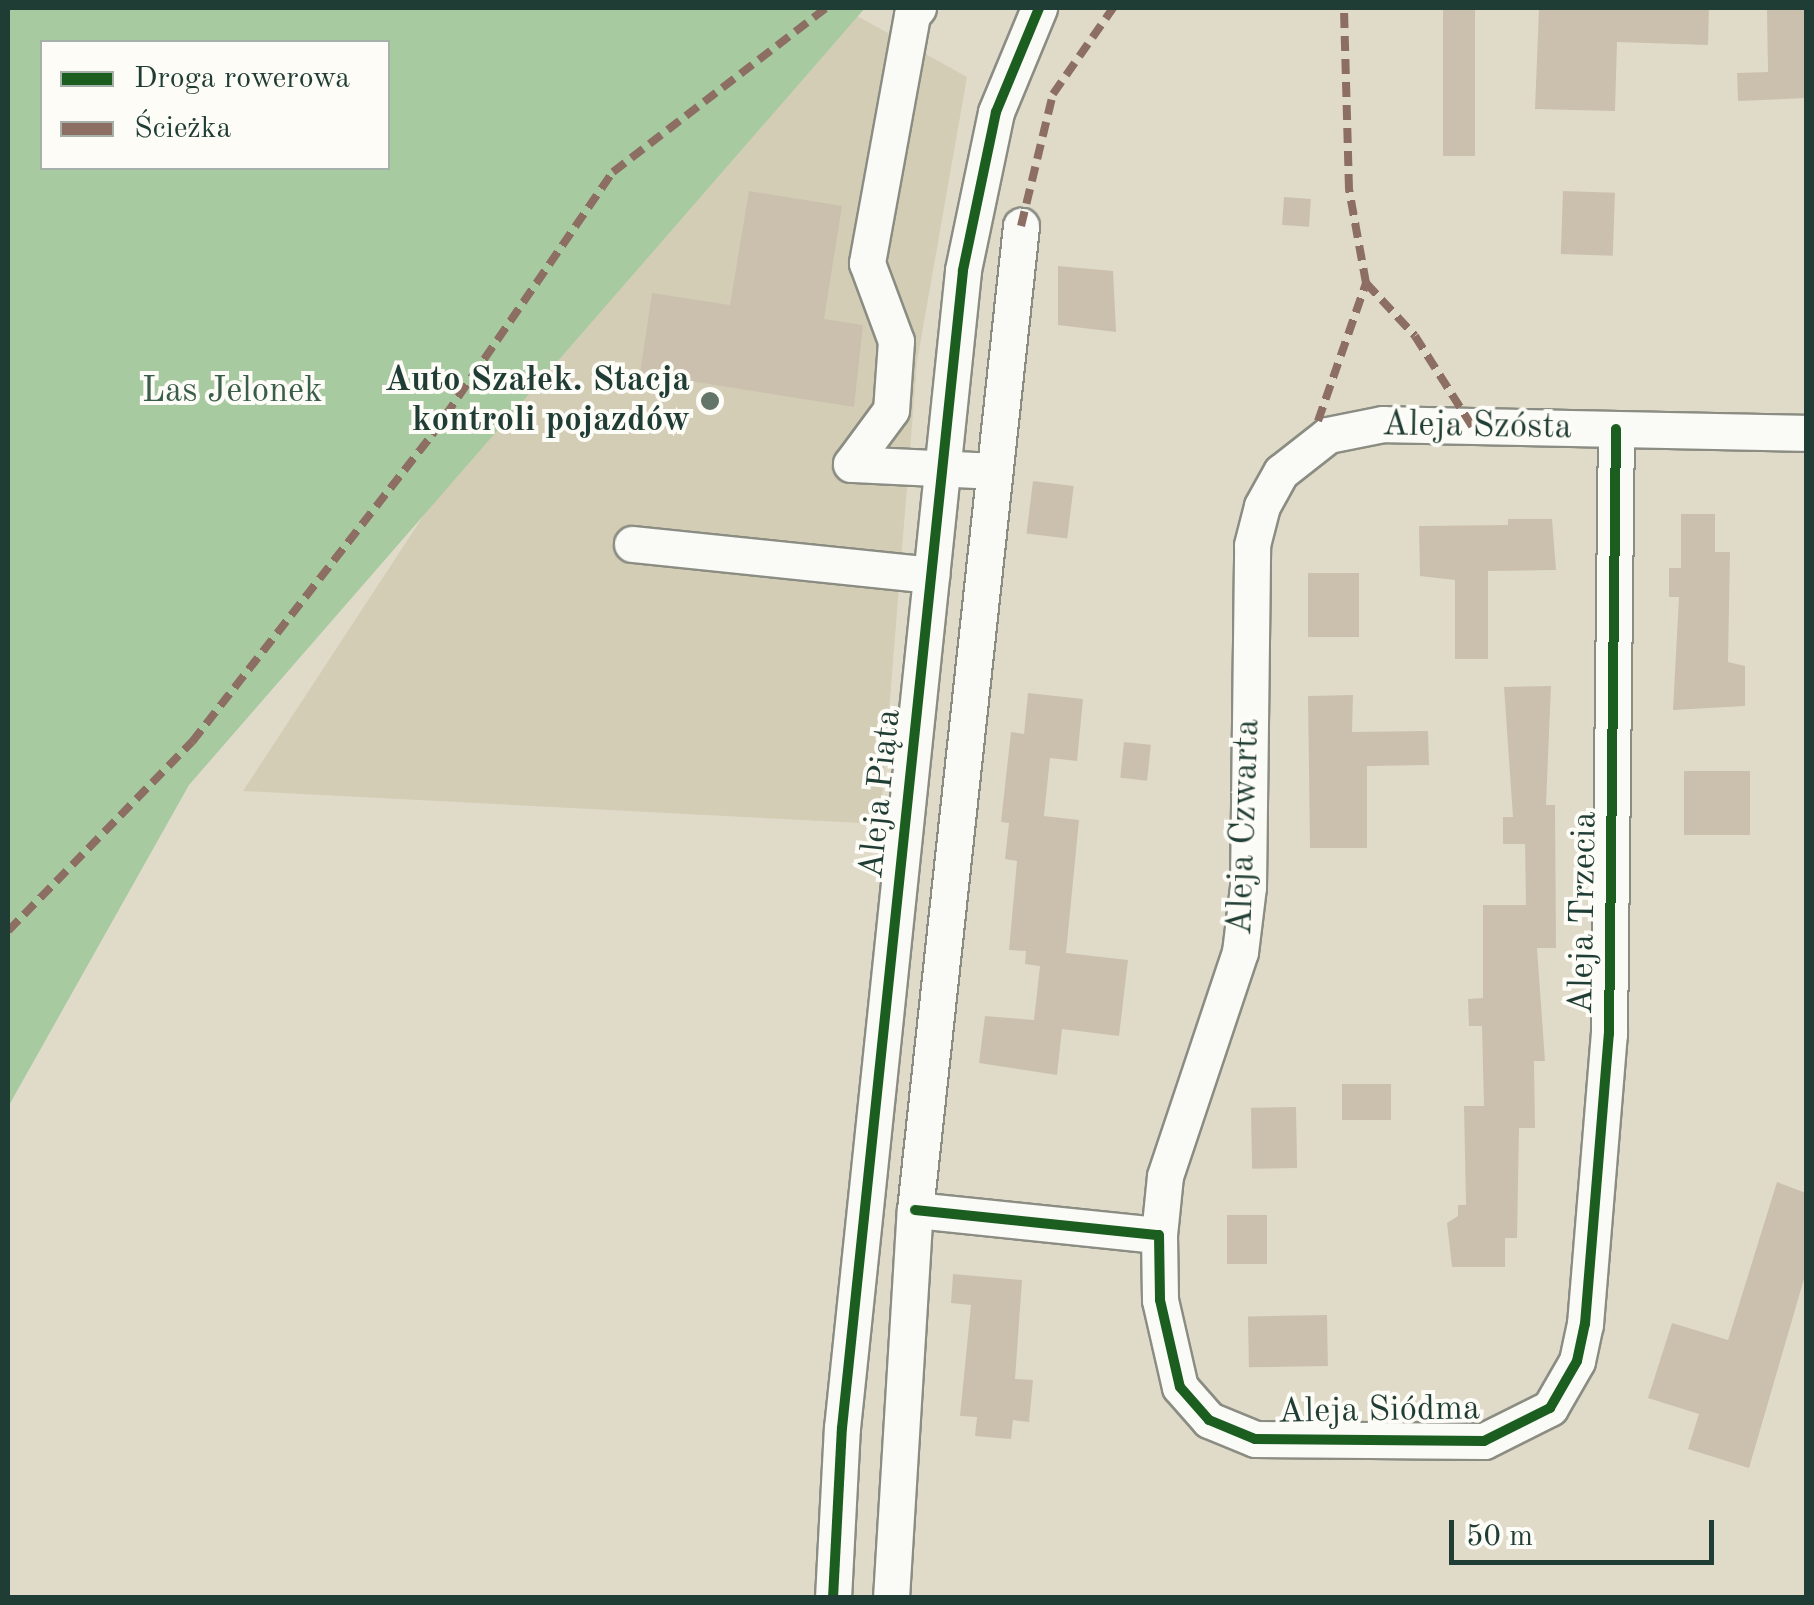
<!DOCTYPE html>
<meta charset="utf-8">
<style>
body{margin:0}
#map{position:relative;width:1814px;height:1605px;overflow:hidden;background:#e0dbc9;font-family:"Old Standard TT",serif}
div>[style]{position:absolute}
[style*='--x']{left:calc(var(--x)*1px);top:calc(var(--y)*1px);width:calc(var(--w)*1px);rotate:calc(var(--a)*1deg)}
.built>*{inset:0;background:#d3cdb6}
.forest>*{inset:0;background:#a8caa1}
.building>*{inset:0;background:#cbc0ad;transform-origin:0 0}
.roads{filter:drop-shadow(2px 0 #8b8d83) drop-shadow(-2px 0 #8b8d83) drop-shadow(0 2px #8b8d83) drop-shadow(0 -2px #8b8d83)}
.minor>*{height:35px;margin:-17.5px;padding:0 17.5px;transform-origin:17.5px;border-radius:17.5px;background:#fafaf7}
.quiet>*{height:8px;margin-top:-4px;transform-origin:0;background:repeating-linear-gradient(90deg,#8d6e63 0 15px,transparent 0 23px)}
.cycleway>*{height:10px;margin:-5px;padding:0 5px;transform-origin:5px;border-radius:5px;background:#1b5e20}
.dots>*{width:28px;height:28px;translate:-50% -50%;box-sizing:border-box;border:5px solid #fdfcf7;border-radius:50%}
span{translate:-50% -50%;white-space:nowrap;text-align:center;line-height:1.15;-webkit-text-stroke:8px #fdfcf7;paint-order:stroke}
.poi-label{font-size:35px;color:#1f3d34;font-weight:700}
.right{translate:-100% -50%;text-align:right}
.park-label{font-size:35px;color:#385d48}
.street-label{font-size:35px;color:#1f3d34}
.frame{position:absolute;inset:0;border:10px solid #1f3d34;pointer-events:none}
.legend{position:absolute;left:40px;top:40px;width:350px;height:130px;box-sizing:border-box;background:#fdfcf7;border:2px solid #a4b0a9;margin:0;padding:12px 18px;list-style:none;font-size:30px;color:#1f3d34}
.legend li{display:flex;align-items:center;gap:20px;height:50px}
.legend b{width:50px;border:2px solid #a4b0a9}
.scale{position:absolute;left:1449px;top:1520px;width:265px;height:45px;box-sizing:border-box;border:5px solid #1f3d34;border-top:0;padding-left:12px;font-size:30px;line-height:35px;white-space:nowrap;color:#1f3d34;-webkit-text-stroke:8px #fdfcf7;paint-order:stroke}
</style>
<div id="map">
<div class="built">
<i style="clip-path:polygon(843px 8px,967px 77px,917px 362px,880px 824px,243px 791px,473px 440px)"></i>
</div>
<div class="forest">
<i style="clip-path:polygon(evenodd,8px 8px,865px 8px,189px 785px,8px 1107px,8px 8px,42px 42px,388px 42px,388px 168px,42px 168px,42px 42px)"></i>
</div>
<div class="building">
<i style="left:1443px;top:8px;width:32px;height:148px"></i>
<i style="clip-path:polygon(1539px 8px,1709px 8px,1708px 45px,1617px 42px,1615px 111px,1535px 109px)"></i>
<i style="clip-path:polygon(1767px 8px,1806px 8px,1806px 98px,1738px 101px,1737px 73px,1768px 72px)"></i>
<i style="clip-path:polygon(749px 191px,842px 206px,824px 319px,863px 325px,854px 407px,640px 373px,652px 293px,730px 305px)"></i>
<i style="left:1563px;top:191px;width:52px;height:63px;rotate:2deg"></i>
<i style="left:1284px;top:197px;width:27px;height:28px;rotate:4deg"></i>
<i style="clip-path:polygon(1058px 266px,1113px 271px,1116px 332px,1058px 325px)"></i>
<i style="left:1033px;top:481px;width:41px;height:53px;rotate:7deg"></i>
<i style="clip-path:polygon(1681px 514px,1715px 514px,1715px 552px,1730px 552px,1728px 662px,1745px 666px,1745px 706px,1673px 710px,1679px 597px,1669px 597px,1669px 568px,1681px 568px)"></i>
<i style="clip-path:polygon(1508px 519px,1552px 519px,1556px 570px,1488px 571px,1488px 659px,1455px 659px,1455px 580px,1420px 576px,1419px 526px,1508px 525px)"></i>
<i style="left:1359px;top:573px;width:64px;height:51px;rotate:90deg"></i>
<i style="clip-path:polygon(1551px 686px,1546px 805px,1555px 805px,1556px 948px,1537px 948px,1545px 1061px,1534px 1061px,1535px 1128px,1519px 1128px,1517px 1238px,1505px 1238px,1505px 1267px,1452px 1267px,1447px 1223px,1458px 1216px,1458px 1205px,1466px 1205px,1464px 1106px,1484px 1106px,1482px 1026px,1469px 1026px,1468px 999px,1483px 998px,1483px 905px,1526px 905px,1525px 844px,1503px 844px,1503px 817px,1513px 817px,1504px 687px)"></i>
<i style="clip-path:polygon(1028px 693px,1083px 699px,1077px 761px,1050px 758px,1044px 816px,1079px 820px,1066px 953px,1128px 960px,1119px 1036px,1062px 1029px,1057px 1075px,979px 1063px,985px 1016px,1034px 1020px,1040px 966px,1025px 964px,1026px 951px,1009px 950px,1017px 861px,1005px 859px,1009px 823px,1001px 822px,1011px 732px,1024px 734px)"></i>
<i style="clip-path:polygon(1353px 695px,1352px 732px,1428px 731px,1429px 765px,1367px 766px,1367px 848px,1310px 848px,1308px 696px)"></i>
<i style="left:1124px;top:742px;width:27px;height:36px;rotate:6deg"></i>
<i style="left:1684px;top:771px;width:66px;height:64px"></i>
<i style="left:1342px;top:1084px;width:49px;height:36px"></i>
<i style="left:1296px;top:1107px;width:61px;height:45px;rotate:89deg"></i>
<i style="clip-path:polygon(1777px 1182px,1806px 1193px,1806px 1272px,1749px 1468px,1688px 1449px,1699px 1414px,1648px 1398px,1672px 1323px,1728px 1340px)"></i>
<i style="left:1227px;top:1215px;width:40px;height:49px"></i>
<i style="clip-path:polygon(953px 1274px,1022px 1280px,1015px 1379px,1033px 1380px,1029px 1422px,1013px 1420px,1011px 1439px,975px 1436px,977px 1417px,960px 1416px,971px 1305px,951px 1303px)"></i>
<i style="left:1327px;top:1315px;width:51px;height:79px;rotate:89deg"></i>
</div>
<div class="roads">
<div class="minor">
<i style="--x:918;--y:8;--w:9;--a:131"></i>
<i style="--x:912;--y:15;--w:252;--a:100.3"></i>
<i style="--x:867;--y:263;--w:83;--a:69.6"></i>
<i style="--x:896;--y:341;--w:69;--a:94.1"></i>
<i style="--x:891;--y:410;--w:67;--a:126.5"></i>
<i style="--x:851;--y:464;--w:143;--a:2.8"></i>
<i style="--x:632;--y:544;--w:301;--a:5.9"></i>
<i style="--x:915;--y:1210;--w:245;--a:5.9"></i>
<i style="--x:1159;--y:1235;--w:65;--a:89.1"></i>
<i style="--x:1160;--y:1300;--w:89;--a:77.1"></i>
<i style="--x:1180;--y:1387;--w:44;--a:48.7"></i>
<i style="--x:1209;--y:1420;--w:50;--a:22.4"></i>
<i style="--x:1255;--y:1439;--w:229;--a:0.5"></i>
<i style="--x:1484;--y:1441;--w:74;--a:-26.6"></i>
<i style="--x:1550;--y:1408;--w:54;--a:-60.1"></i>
<i style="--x:1577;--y:1361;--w:38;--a:-78"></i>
<i style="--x:1585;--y:1324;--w:291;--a:-85.3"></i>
<i style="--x:1609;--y:1034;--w:605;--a:-89.34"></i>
<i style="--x:1159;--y:1235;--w:59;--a:-84.2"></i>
<i style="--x:1165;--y:1176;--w:236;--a:-71.5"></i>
<i style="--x:1240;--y:952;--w:65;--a:-83"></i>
<i style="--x:1248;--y:887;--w:342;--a:-89.3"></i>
<i style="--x:1252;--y:545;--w:40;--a:-75.6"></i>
<i style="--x:1262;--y:506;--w:39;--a:-61"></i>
<i style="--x:1281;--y:472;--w:60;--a:-38.2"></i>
<i style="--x:1328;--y:435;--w:56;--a:-11.3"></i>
<i style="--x:1383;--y:424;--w:423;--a:1.2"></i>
<i style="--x:833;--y:1598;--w:170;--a:-87"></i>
<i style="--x:842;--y:1428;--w:1164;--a:-84.03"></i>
<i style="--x:963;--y:270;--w:161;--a:-78.2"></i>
<i style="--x:996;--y:112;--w:113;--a:-67.5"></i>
<i style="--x:891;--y:1598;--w:389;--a:-86.5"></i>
<i style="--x:915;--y:1210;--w:990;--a:-83.85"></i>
</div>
</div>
<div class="quiet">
<i style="--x:1021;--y:226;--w:136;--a:-76.4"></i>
<i style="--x:1053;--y:94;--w:105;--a:-55.1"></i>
<i style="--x:1366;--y:283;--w:72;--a:47.2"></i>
<i style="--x:1415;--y:336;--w:107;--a:57.7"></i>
<i style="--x:1318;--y:421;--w:146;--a:-70.8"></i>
<i style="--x:1366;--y:283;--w:96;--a:-100.3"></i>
<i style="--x:1349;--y:189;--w:181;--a:-91.6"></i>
<i style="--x:8;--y:931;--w:264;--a:-45.8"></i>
<i style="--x:192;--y:742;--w:390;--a:-52"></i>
<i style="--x:432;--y:435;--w:319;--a:-55.5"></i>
<i style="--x:613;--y:172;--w:269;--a:-37.6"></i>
</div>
<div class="cycleway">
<i style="--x:915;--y:1210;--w:245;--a:5.9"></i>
<i style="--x:1159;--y:1235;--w:65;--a:89.1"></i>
<i style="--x:1160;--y:1300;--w:89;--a:77.1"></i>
<i style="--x:1180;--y:1387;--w:44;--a:48.7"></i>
<i style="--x:1209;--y:1420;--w:50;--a:22.4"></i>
<i style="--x:1255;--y:1439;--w:229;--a:0.5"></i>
<i style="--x:1484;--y:1441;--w:74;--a:-26.6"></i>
<i style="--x:1550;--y:1408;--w:54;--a:-60.1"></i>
<i style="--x:1577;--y:1361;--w:38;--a:-78"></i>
<i style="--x:1585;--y:1324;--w:291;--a:-85.3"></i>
<i style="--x:1609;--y:1034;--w:605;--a:-89.34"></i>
<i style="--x:833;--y:1598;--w:170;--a:-87"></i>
<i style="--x:842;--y:1428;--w:1164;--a:-84.03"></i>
<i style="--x:963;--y:270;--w:161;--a:-78.2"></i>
<i style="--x:996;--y:112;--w:113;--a:-67.5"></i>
</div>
<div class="dots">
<i style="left:710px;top:401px;background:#637468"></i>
</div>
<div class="poi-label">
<span class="right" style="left:690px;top:401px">Auto Szałek. Stacja<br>kontroli pojazdów</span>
</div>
<div class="park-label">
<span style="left:232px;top:392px">Las Jelonek</span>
</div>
<div class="street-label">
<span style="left:1477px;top:427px;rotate:1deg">Aleja Szósta</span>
<span style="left:881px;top:794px;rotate:-84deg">Aleja Piąta</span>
<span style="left:1245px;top:827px;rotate:-88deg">Aleja Czwarta</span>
<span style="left:1584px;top:913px;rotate:-89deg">Aleja Trzecia</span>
<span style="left:1379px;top:1411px;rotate:-1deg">Aleja Siódma</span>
</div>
<div class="frame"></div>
<ul class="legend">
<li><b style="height:12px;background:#1b5e20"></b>Droga rowerowa</li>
<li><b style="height:12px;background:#8d6e63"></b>Ścieżka</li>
</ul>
<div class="scale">50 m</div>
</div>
